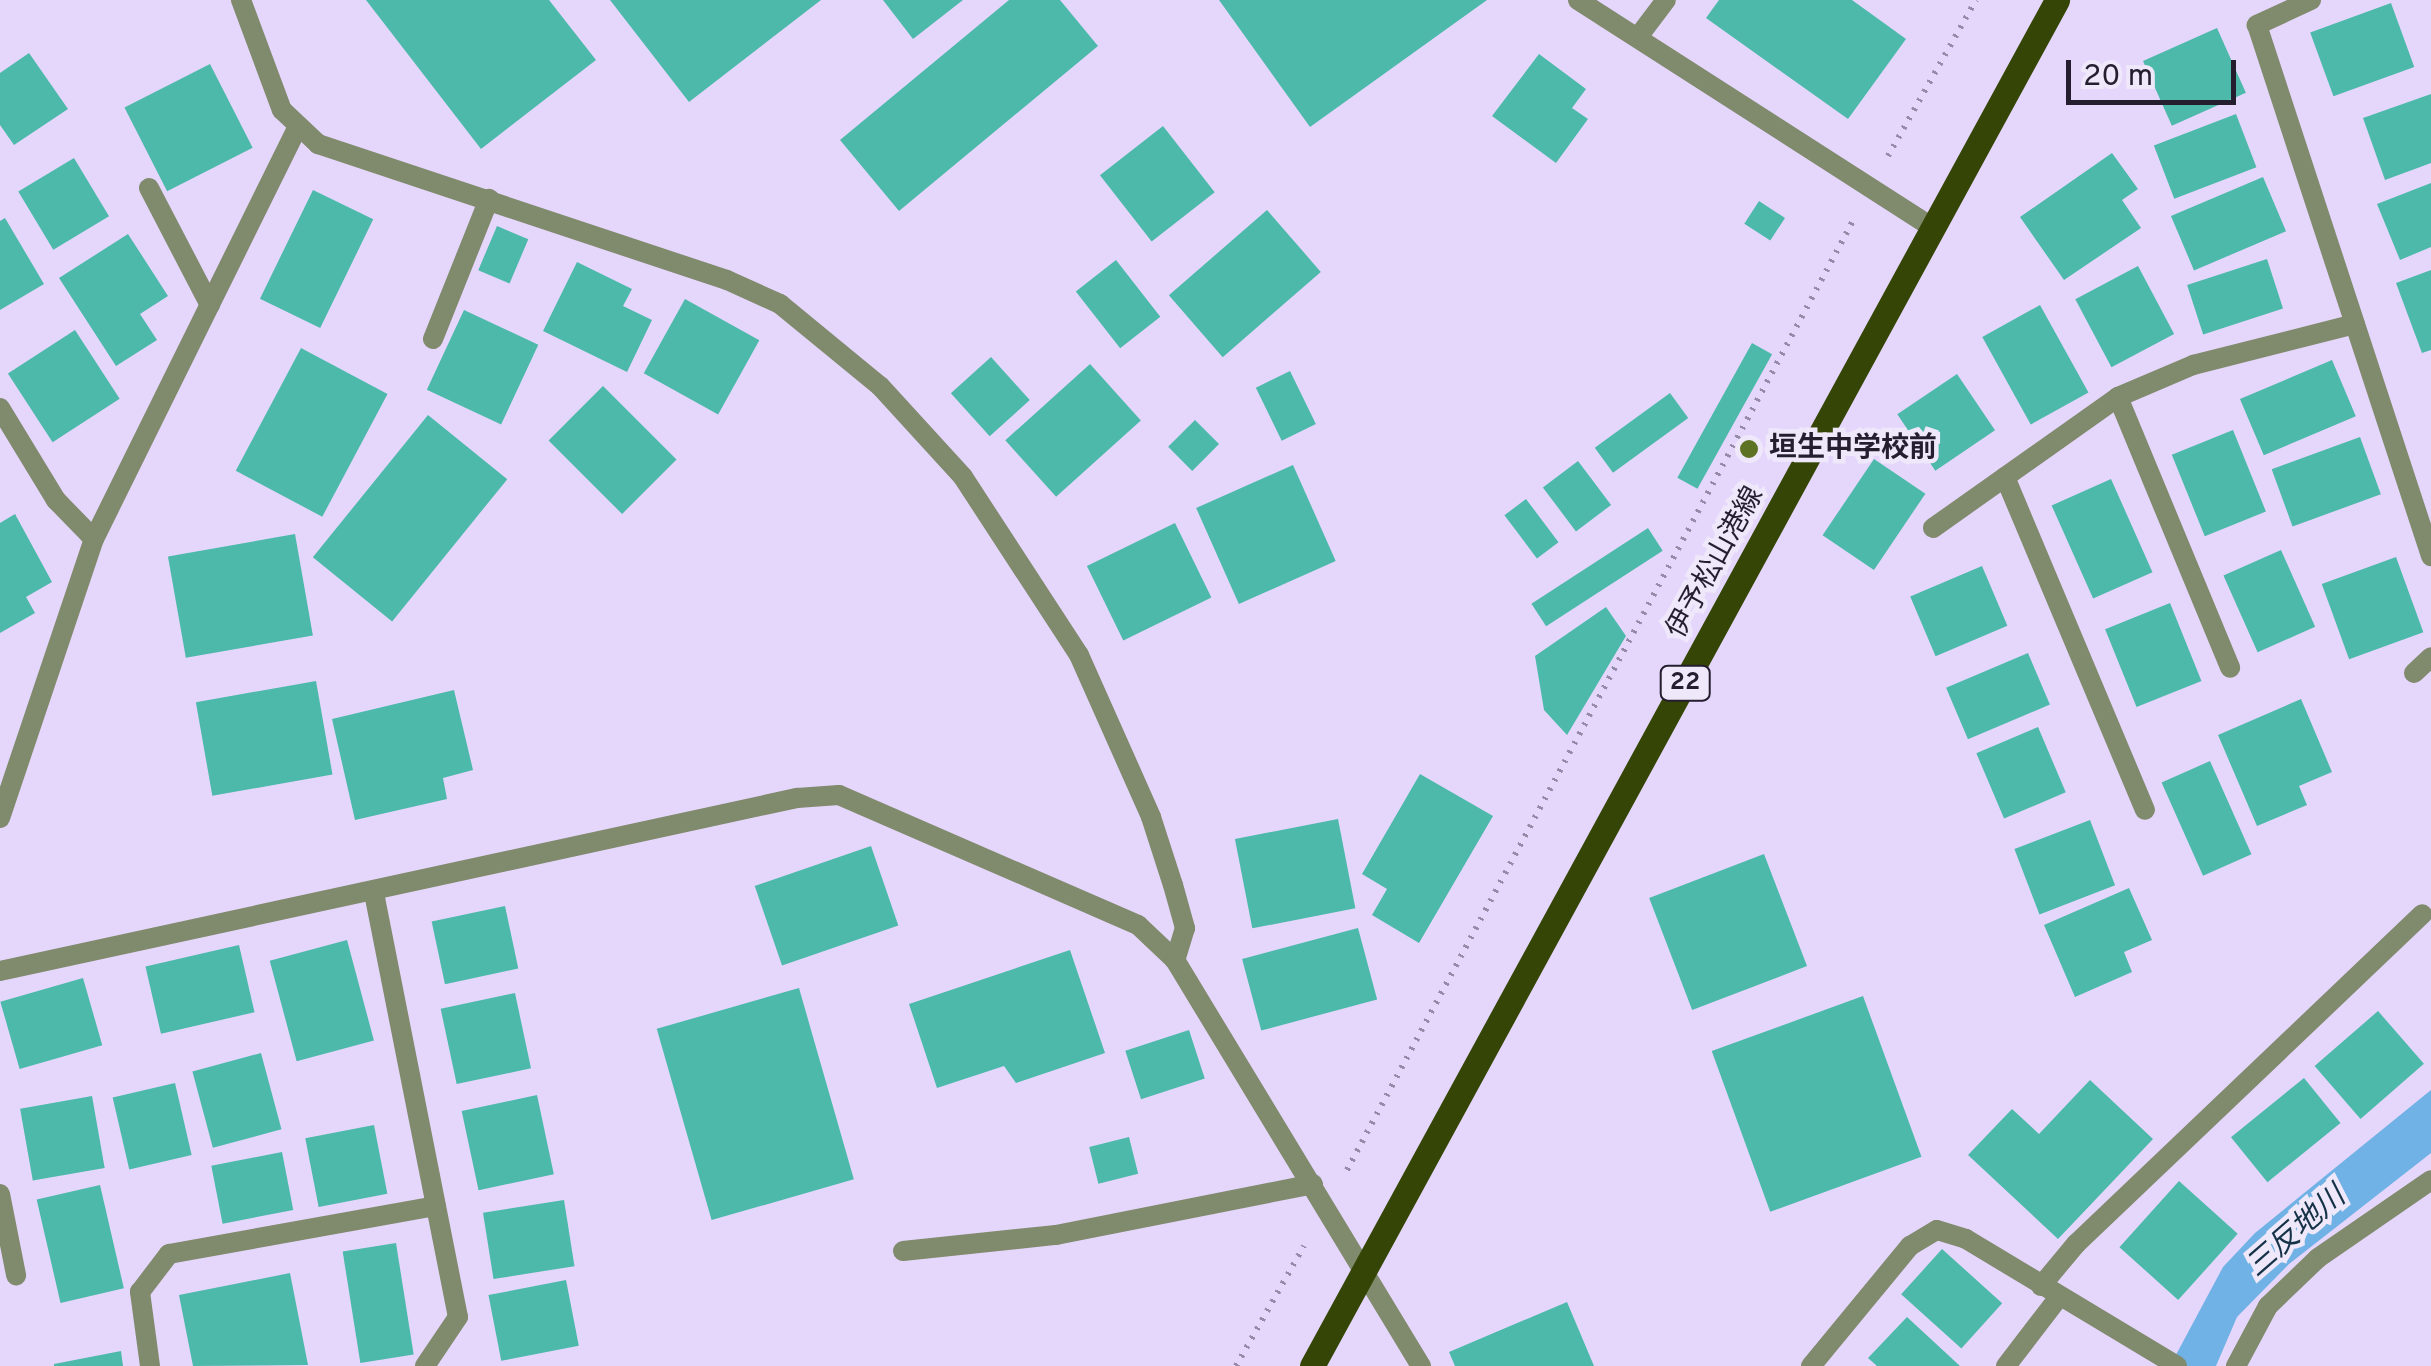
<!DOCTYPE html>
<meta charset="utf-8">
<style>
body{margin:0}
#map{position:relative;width:2431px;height:1366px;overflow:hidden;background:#e5d7fc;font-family:Overpass,"Noto Sans JP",sans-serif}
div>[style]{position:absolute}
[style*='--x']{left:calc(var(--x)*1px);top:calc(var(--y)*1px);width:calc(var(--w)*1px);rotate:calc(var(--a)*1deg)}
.water>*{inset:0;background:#70b2e5}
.building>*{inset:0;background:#4db9aa;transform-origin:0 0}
.path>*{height:6px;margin-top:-3px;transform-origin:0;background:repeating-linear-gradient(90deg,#958aa7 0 2.5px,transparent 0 10.5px)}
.lane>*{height:20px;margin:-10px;padding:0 10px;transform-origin:10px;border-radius:10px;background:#808a6c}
.street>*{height:20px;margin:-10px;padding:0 10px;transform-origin:10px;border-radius:10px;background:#808a6c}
.primary>*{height:25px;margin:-12.5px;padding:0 12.5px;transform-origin:12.5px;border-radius:12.5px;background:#354505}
.dots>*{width:28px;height:28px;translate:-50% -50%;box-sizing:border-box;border:5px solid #efe8fb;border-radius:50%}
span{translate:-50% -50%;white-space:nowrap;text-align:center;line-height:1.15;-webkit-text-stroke:9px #efe8fb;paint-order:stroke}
.shield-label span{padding:2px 8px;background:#efe8fb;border:2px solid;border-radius:8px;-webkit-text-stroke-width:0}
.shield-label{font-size:25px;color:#251e2f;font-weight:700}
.poi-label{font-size:28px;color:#251e2f;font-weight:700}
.left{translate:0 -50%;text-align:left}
.street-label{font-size:28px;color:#251e2f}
.water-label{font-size:30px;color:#153247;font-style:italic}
.scale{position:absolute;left:2066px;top:60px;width:170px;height:45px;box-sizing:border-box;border:5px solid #251e2f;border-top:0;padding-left:12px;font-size:30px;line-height:35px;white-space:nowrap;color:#251e2f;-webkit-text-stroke:8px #efe8fb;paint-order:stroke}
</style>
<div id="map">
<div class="water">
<i style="clip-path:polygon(2431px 1090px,2431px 1153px,2289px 1264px,2237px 1317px,2216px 1366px,2170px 1366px,2223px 1267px,2255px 1233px)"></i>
</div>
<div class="building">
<i style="clip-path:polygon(366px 0,549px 0,596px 60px,481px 149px)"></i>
<i style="clip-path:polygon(610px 0,821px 0,689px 102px)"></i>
<i style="clip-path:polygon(883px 0,963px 0,913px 39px)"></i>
<i style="clip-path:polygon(1009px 0,1060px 0,1098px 46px,899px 211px,840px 140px)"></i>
<i style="clip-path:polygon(1219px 0,1487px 0,1310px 127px)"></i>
<i style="clip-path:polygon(1719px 0,1852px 0,1906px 39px,1848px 119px,1706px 18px)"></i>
<i style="left:2391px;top:3px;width:68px;height:86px;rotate:70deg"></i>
<i style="left:2217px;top:28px;width:71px;height:81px;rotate:66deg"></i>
<i style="clip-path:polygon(29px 53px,68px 109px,14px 145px,0 125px,0 73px)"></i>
<i style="clip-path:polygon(1539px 54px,1586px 89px,1572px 108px,1588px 119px,1556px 163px,1492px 116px)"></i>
<i style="left:210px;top:64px;width:94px;height:96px;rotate:63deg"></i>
<i style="clip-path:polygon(2431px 94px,2431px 163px,2385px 180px,2363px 118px)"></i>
<i style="left:2236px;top:114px;width:57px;height:88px;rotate:69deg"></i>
<i style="left:1163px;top:126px;width:84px;height:80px;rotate:52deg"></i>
<i style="clip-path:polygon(2112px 153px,2138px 189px,2122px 200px,2141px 228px,2064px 280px,2020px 217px)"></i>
<i style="left:74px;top:158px;width:68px;height:65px;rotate:59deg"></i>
<i style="left:2263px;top:177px;width:59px;height:100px;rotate:67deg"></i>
<i style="clip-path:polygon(2431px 183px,2431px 247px,2400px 260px,2377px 204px)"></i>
<i style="left:313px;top:190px;width:67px;height:121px;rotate:26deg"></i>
<i style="left:1759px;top:201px;width:31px;height:27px;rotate:33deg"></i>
<i style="left:1267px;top:210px;width:82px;height:130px;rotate:49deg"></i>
<i style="clip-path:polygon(5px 218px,44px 284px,0 310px,0 221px)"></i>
<i style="left:497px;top:226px;width:34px;height:48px;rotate:23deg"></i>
<i style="clip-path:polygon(128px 234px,168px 296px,140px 314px,157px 340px,116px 366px,59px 278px)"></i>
<i style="left:2267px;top:259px;width:52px;height:84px;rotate:72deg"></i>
<i style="left:1116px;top:260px;width:72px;height:51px;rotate:52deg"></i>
<i style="clip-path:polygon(577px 262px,632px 289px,623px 306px,652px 320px,627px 372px,543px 331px)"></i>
<i style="left:2138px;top:266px;width:77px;height:71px;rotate:62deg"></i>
<i style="clip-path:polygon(2431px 270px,2431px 350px,2422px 353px,2396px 283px)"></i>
<i style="left:685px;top:299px;width:85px;height:85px;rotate:29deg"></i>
<i style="left:2040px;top:305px;width:100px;height:66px;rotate:61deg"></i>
<i style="left:464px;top:310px;width:82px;height:88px;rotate:25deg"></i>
<i style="left:75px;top:330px;width:82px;height:80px;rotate:57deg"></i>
<i style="left:1752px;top:343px;width:23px;height:154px;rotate:29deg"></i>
<i style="left:301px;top:348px;width:98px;height:139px;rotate:28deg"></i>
<i style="left:991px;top:357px;width:58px;height:54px;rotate:48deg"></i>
<i style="left:2332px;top:360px;width:61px;height:100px;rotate:67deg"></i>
<i style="left:1090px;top:364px;width:76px;height:114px;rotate:48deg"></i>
<i style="left:1290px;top:371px;width:59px;height:38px;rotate:64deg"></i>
<i style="left:1957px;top:374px;width:68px;height:72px;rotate:56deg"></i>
<i style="left:603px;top:386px;width:104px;height:77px;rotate:45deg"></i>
<i style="left:1670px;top:393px;width:31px;height:93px;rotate:54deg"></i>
<i style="left:428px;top:415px;width:102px;height:183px;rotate:39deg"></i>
<i style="left:1195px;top:420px;width:34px;height:38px;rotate:45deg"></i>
<i style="left:2233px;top:430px;width:88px;height:66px;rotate:68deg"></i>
<i style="left:2360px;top:437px;width:61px;height:94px;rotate:70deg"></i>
<i style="left:1874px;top:459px;width:62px;height:92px;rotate:34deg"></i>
<i style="left:1578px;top:461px;width:55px;height:44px;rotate:53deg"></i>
<i style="left:1293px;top:465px;width:105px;height:106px;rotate:66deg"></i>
<i style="left:2111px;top:479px;width:102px;height:65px;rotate:66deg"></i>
<i style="left:1526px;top:499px;width:54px;height:27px;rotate:53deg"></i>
<i style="clip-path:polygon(15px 514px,52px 582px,26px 597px,35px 613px,0 633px,0 523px)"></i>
<i style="left:1175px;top:523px;width:83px;height:98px;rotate:64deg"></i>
<i style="left:1648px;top:528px;width:27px;height:139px;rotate:57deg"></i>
<i style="left:295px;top:534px;width:103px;height:129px;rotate:80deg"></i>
<i style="left:2281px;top:550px;width:84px;height:63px;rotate:66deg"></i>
<i style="left:2396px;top:557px;width:80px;height:79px;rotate:70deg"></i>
<i style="left:1982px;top:566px;width:65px;height:78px;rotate:67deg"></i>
<i style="left:2170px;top:603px;width:84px;height:70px;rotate:68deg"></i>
<i style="clip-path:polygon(1606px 607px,1626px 636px,1567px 735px,1544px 710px,1535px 656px)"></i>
<i style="left:2028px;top:653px;width:56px;height:89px;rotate:67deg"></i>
<i style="left:316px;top:681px;width:95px;height:122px;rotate:80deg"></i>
<i style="clip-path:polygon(454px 690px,473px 770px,443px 778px,447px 799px,355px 820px,332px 719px)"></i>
<i style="clip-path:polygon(2301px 699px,2332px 772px,2299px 786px,2307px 805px,2257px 826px,2218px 735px)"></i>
<i style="left:2038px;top:727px;width:71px;height:67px;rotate:67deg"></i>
<i style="left:2210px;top:761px;width:102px;height:53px;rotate:66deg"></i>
<i style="clip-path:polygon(1420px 774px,1493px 816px,1419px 943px,1372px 915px,1387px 889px,1362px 874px)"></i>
<i style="left:1338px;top:819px;width:91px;height:105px;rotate:79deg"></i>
<i style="left:2090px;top:820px;width:70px;height:81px;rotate:69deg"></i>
<i style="left:871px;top:846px;width:84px;height:123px;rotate:71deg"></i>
<i style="left:1764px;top:854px;width:120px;height:123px;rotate:69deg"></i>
<i style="clip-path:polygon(2129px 888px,2152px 940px,2124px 952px,2132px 972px,2075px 997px,2044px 925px)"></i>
<i style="left:505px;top:906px;width:64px;height:75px;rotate:78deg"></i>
<i style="left:1358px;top:928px;width:74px;height:120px;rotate:75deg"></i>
<i style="left:347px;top:940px;width:104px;height:80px;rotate:75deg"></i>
<i style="left:239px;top:945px;width:69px;height:96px;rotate:77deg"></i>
<i style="clip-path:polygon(1070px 950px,1105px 1053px,1016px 1083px,1004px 1066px,937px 1088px,909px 1004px)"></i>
<i style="left:83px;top:978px;width:70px;height:86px;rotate:74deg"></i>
<i style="left:799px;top:988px;width:199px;height:148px;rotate:74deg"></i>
<i style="left:515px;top:993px;width:77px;height:76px;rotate:78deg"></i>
<i style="left:1863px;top:996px;width:171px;height:161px;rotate:70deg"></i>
<i style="left:2378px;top:1011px;width:70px;height:84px;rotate:49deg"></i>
<i style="left:1189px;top:1030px;width:51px;height:67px;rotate:72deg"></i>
<i style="left:261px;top:1053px;width:79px;height:71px;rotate:75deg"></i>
<i style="left:2304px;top:1078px;width:58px;height:94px;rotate:51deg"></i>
<i style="clip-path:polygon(2090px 1080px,2153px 1139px,2058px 1239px,1968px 1155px,2012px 1109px,2039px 1134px)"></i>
<i style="left:175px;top:1083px;width:74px;height:64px;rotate:77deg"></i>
<i style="left:537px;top:1095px;width:81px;height:77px;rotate:78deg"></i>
<i style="left:92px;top:1096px;width:73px;height:73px;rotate:80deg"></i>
<i style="left:374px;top:1125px;width:70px;height:70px;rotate:79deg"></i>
<i style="left:1129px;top:1137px;width:38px;height:41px;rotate:76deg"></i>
<i style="left:282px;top:1152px;width:59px;height:72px;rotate:79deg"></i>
<i style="left:2179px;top:1181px;width:79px;height:89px;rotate:42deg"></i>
<i style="left:100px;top:1185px;width:106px;height:65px;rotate:77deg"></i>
<i style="left:564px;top:1200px;width:67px;height:82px;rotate:81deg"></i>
<i style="left:396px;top:1243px;width:113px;height:54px;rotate:81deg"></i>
<i style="left:1942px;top:1249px;width:81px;height:61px;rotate:42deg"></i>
<i style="clip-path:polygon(290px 1273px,308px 1365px,193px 1366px,179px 1295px)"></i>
<i style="left:566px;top:1280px;width:67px;height:79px;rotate:79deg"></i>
<i style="clip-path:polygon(1567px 1302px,1594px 1366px,1455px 1366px,1449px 1352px)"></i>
<i style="clip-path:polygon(1907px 1317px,1960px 1366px,1877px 1366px,1868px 1358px)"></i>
<i style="clip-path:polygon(121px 1351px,123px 1366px,54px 1366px,54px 1364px)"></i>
</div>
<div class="path">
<i style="--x:1888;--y:156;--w:179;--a:-60.6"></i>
<i style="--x:1347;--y:1170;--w:1078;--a:-61.94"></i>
<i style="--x:1236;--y:1366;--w:138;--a:-60.5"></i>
</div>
<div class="lane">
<i style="--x:2118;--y:397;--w:293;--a:67.5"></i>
<i style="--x:2005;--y:477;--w:361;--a:67.2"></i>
<i style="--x:374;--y:893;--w:432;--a:78.8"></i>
<i style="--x:458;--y:1317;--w:59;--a:124"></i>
<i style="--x:2041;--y:1286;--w:55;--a:-50.2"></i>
<i style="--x:2076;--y:1244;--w:478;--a:-43.6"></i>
<i style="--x:150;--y:1366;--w:75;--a:-97.7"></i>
<i style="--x:140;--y:1292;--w:48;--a:-52.7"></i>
<i style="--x:169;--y:1254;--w:271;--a:-10.2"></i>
</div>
<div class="street">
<i style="--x:241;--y:0;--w:117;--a:69.6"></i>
<i style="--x:282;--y:110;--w:50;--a:43.4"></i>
<i style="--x:318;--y:144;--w:431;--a:18.4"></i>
<i style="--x:727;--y:280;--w:58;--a:24.4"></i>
<i style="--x:780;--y:304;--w:129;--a:39.4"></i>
<i style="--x:880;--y:386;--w:123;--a:47.6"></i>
<i style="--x:963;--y:477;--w:212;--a:56.9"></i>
<i style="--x:1079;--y:655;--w:177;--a:66"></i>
<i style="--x:1151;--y:817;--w:71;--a:72.1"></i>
<i style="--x:1173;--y:885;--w:45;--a:74.4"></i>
<i style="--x:1185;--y:928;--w:34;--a:107"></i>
<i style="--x:1578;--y:0;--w:422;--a:32.7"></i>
<i style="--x:2311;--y:0;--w:60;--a:155.2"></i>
<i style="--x:2257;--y:25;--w:559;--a:71.86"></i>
<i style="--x:1638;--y:37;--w:46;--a:-52.9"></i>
<i style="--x:149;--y:188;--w:132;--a:62.5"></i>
<i style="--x:433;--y:339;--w:151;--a:-68.2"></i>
<i style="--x:0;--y:408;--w:108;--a:58.7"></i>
<i style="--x:56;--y:500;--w:54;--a:45.7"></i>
<i style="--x:1933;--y:528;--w:227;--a:-35.3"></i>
<i style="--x:2118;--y:397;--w:82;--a:-23.1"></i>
<i style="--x:2193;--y:365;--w:167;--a:-14.2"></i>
<i style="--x:2414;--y:673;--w:23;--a:-43"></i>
<i style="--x:0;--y:818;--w:294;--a:-71.4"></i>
<i style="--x:94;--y:539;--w:460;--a:-63.7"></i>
<i style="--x:0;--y:971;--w:816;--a:-12.25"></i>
<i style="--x:797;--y:798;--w:42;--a:-4.1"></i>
<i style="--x:839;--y:795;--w:326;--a:23.5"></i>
<i style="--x:1138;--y:925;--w:51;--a:43.4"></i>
<i style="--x:1175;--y:960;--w:475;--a:58.8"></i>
<i style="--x:0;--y:1194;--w:83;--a:78.8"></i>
<i style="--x:903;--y:1251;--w:154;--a:-6"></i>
<i style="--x:1056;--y:1235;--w:262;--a:-11.2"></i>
<i style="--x:1811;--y:1366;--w:156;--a:-50.5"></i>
<i style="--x:1910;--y:1246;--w:31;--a:-31"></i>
<i style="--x:1937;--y:1230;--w:30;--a:17"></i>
<i style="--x:1966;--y:1239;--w:246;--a:31"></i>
<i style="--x:2006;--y:1366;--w:87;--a:-52.5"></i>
<i style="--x:2236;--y:1366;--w:68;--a:-61.9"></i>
<i style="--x:2268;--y:1306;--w:69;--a:-43.8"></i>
<i style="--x:2318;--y:1258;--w:137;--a:-34.6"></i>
</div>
<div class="primary">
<i style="--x:1312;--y:1366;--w:1556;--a:-61.39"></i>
</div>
<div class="dots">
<i style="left:1749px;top:449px;background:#5d7222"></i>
</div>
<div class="shield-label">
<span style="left:1685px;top:683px">22</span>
</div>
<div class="poi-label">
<span class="left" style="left:1769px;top:449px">垣生中学校前</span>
</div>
<div class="street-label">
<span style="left:1716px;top:563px;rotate:-61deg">伊予松山港線</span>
</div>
<div class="water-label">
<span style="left:2297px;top:1233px;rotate:-41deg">三反地川</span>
</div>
<div class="scale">20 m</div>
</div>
